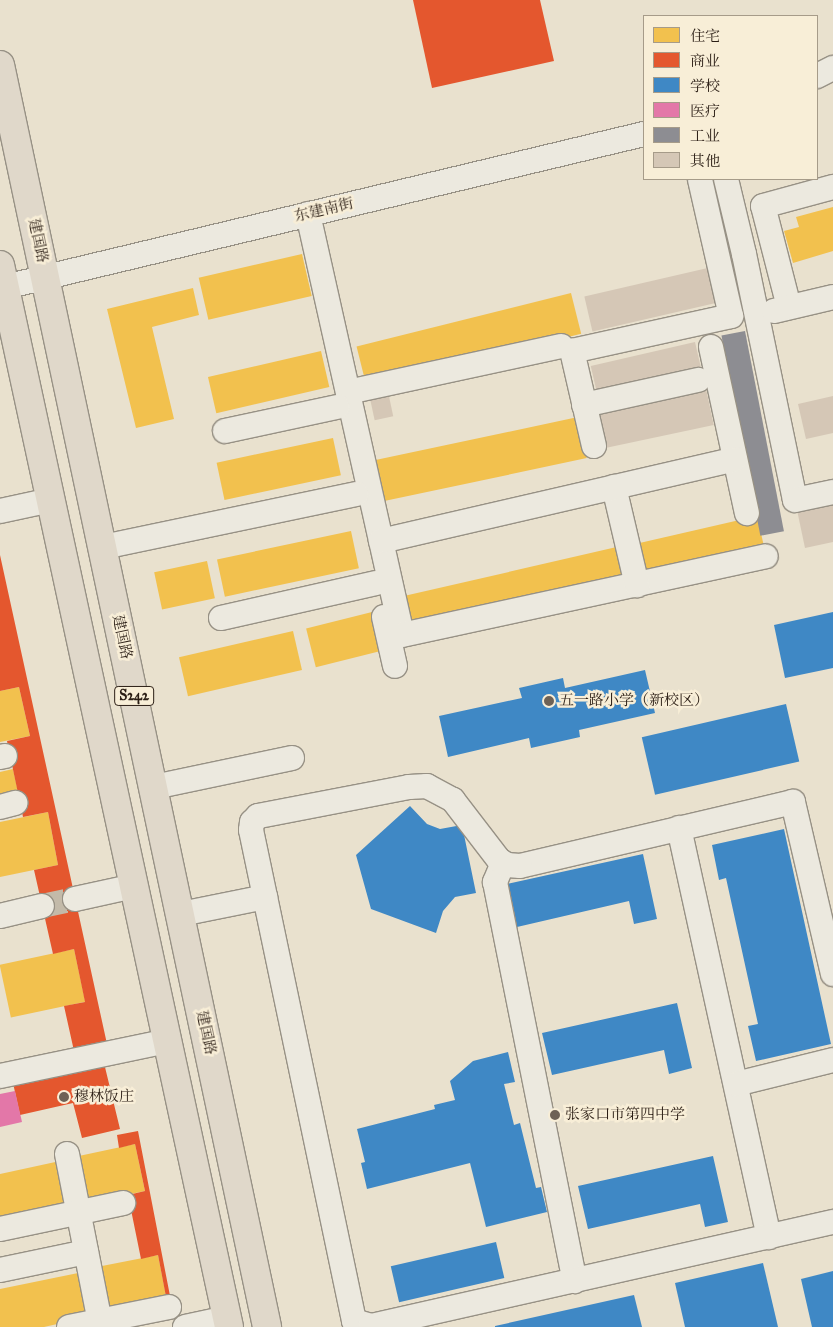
<!DOCTYPE html>
<meta charset="utf-8">
<style>
body{margin:0}
#map{position:relative;width:833px;height:1327px;overflow:hidden;background:#e9e1ce;font-family:"IM FELL Great Primer","Noto Serif SC",serif}
div>[style]{position:absolute}
[style*='--x']{left:calc(var(--x)*1px);top:calc(var(--y)*1px);width:calc(var(--w)*1px);rotate:calc(var(--a)*1deg)}
.homes>*{inset:0;background:#f2c14e;transform-origin:0 0}
.shops>*{inset:0;background:#e4572e}
.schools>*{inset:0;background:#3f88c5;transform-origin:0 0}
.health>*{inset:0;background:#e377a8}
.industry>*{inset:0;background:#8d8d92;transform-origin:0 0}
.building>*{inset:0;background:#d5c7b6;transform-origin:0 0}
.minor-tunnel>*{height:24px;margin-top:-12px;transform-origin:0;background:repeating-linear-gradient(90deg,#c3baa9 0 24px,transparent 0 36px)}
.roads{filter:drop-shadow(1px 0 #979185) drop-shadow(-1px 0 #979185) drop-shadow(0 1px #979185) drop-shadow(0 -1px #979185)}
.minor>*{height:24px;margin:-12px;padding:0 12px;transform-origin:12px;border-radius:12px;background:#ece9df}
.major>*{height:28px;margin:-14px;padding:0 14px;transform-origin:14px;border-radius:14px;background:#e0d8ca}
.dots>*{width:14px;height:14px;translate:-50% -50%;box-sizing:border-box;border:2px solid #f8eed7;border-radius:50%}
span{translate:-50% -50%;white-space:nowrap;text-align:center;line-height:1.15;-webkit-text-stroke:5px #f8eed7;paint-order:stroke}
.shield-label span{padding:1px 4px;background:#f8eed7;border:1px solid;border-radius:4px;-webkit-text-stroke-width:0}
.shield-label{font-size:14px;color:#2b1e15;font-weight:700}
.street-label{font-size:15px;color:#2b1e15}
.poi-label{font-size:15px;color:#2b1e15}
.left{translate:0 -50%;text-align:left}
.legend{position:absolute;left:643px;top:15px;width:175px;height:165px;box-sizing:border-box;background:#f8eed7;border:1px solid #a69b89;margin:0;padding:6px 9px;list-style:none;font-size:15px;color:#2b1e15}
.legend li{display:flex;align-items:center;gap:10px;height:25px}
.legend b{width:25px;border:1px solid #a69b89}
</style>
<div id="map">
<div class="homes">
<i style="clip-path:polygon(833px 207px,833px 251px,793px 263px,784px 231px,799px 227px,796px 217px)"></i>
<i style="left:302px;top:254px;width:43px;height:106px;rotate:77deg"></i>
<i style="clip-path:polygon(193px 288px,199px 315px,152px 327px,174px 419px,136px 428px,107px 309px)"></i>
<i style="left:571px;top:293px;width:42px;height:221px;rotate:76deg"></i>
<i style="left:321px;top:351px;width:37px;height:116px;rotate:77deg"></i>
<i style="left:578px;top:417px;width:42px;height:207px;rotate:78deg"></i>
<i style="left:333px;top:438px;width:38px;height:119px;rotate:78deg"></i>
<i style="left:757px;top:516px;width:31px;height:125px;rotate:77deg"></i>
<i style="left:351px;top:531px;width:38px;height:137px;rotate:78deg"></i>
<i style="left:621px;top:546px;width:32px;height:225px;rotate:77deg"></i>
<i style="left:207px;top:561px;width:38px;height:54px;rotate:78deg"></i>
<i style="left:376px;top:611px;width:40px;height:72px;rotate:76deg"></i>
<i style="left:293px;top:631px;width:40px;height:117px;rotate:77deg"></i>
<i style="clip-path:polygon(19px 687px,30px 736px,0 742px,0 691px)"></i>
<i style="clip-path:polygon(13px 769px,18px 792px,0 795px,0 772px)"></i>
<i style="clip-path:polygon(48px 812px,58px 865px,0 877px,0 822px)"></i>
<i style="left:74px;top:949px;width:54px;height:76px;rotate:78deg"></i>
<i style="left:135px;top:1144px;width:48px;height:61px;rotate:78deg"></i>
<i style="clip-path:polygon(60px 1161px,70px 1206px,0 1221px,0 1174px)"></i>
<i style="left:158px;top:1255px;width:48px;height:61px;rotate:79deg"></i>
<i style="clip-path:polygon(83px 1272px,93px 1316px,44px 1327px,0 1327px,0 1289px)"></i>
</div>
<div class="shops">
<i style="clip-path:polygon(413px 0,540px 0,554px 61px,432px 88px)"></i>
<i style="clip-path:polygon(0 555px,107px 1044px,74px 1051px,64px 1006px,85px 1002px,74px 949px,53px 954px,34px 870px,58px 865px,48px 812px,23px 817px,7px 741px,30px 736px,19px 687px,0 691px)"></i>
<i style="clip-path:polygon(104px 1063px,120px 1129px,82px 1138px,73px 1103px,20px 1115px,13px 1083px)"></i>
<i style="clip-path:polygon(138px 1131px,171px 1301px,167px 1302px,158px 1255px,141px 1259px,128px 1195px,145px 1191px,135px 1144px,119px 1148px,117px 1135px)"></i>
</div>
<div class="schools">
<i style="clip-path:polygon(833px 612px,833px 668px,785px 678px,774px 625px)"></i>
<i style="clip-path:polygon(645px 670px,655px 713px,579px 730px,580px 737px,531px 748px,529px 738px,448px 757px,439px 716px,522px 698px,519px 688px,563px 678px,565px 688px)"></i>
<i style="left:786px;top:704px;width:59px;height:148px;rotate:77deg"></i>
<i style="clip-path:polygon(410px 806px,427px 824px,440px 829px,462px 825px,476px 893px,455px 897px,443px 911px,436px 933px,371px 909px,356px 855px)"></i>
<i style="clip-path:polygon(784px 829px,831px 1044px,756px 1061px,748px 1026px,758px 1024px,726px 878px,719px 880px,712px 845px)"></i>
<i style="clip-path:polygon(643px 854px,657px 919px,634px 924px,629px 901px,517px 927px,507px 884px)"></i>
<i style="clip-path:polygon(677px 1003px,692px 1068px,669px 1074px,664px 1050px,552px 1075px,542px 1033px)"></i>
<i style="clip-path:polygon(508px 1052px,515px 1082px,504px 1084px,514px 1125px,520px 1123px,536px 1188px,541px 1187px,547px 1212px,486px 1227px,470px 1163px,367px 1189px,361px 1163px,365px 1162px,357px 1129px,435px 1109px,434px 1105px,455px 1100px,450px 1081px,473px 1061px)"></i>
<i style="clip-path:polygon(713px 1156px,728px 1222px,705px 1227px,700px 1204px,588px 1229px,578px 1186px)"></i>
<i style="left:496px;top:1242px;width:37px;height:108px;rotate:77deg"></i>
<i style="clip-path:polygon(763px 1263px,778px 1327px,685px 1327px,675px 1283px)"></i>
<i style="clip-path:polygon(833px 1271px,833px 1327px,812px 1327px,801px 1279px)"></i>
<i style="clip-path:polygon(634px 1295px,642px 1327px,495px 1327px,495px 1326px)"></i>
</div>
<div class="health">
<i style="clip-path:polygon(15px 1091px,22px 1122px,0 1127px,0 1094px)"></i>
</div>
<div class="industry">
<i style="left:745px;top:331px;width:204px;height:24px;rotate:79deg"></i>
</div>
<div class="building">
<i style="left:712px;top:267px;width:36px;height:131px;rotate:77deg"></i>
<i style="left:695px;top:342px;width:31px;height:107px;rotate:77deg"></i>
<i style="left:705px;top:384px;width:42px;height:112px;rotate:78deg"></i>
<i style="left:387px;top:387px;width:30px;height:19px;rotate:78deg"></i>
<i style="clip-path:polygon(833px 396px,833px 433px,806px 439px,798px 404px)"></i>
<i style="clip-path:polygon(833px 503px,833px 542px,805px 548px,797px 510px)"></i>
</div>
<div class="minor-tunnel">
<i style="--x:42;--y:906;--w:34;--a:-12"></i>
</div>
<div class="roads">
<div class="minor">
<i style="--x:817;--y:76;--w:18;--a:-27"></i>
<i style="--x:726;--y:179;--w:77;--a:76.5"></i>
<i style="--x:744;--y:254;--w:251;--a:78.3"></i>
<i style="--x:795;--y:500;--w:39;--a:-12"></i>
<i style="--x:308;--y:214;--w:431;--a:77.4"></i>
<i style="--x:402;--y:635;--w:372;--a:-12.2"></i>
<i style="--x:5;--y:287;--w:657;--a:-13.47"></i>
<i style="--x:789;--y:307;--w:104;--a:-104.4"></i>
<i style="--x:763;--y:206;--w:73;--a:-15.2"></i>
<i style="--x:774;--y:311;--w:61;--a:-13.3"></i>
<i style="--x:711;--y:347;--w:170;--a:77.8"></i>
<i style="--x:348;--y:392;--w:218;--a:-12.2"></i>
<i style="--x:584;--y:405;--w:117;--a:-12.4"></i>
<i style="--x:225;--y:431;--w:115;--a:-12.1"></i>
<i style="--x:594;--y:446;--w:98;--a:-103"></i>
<i style="--x:572;--y:351;--w:163;--a:-12.4"></i>
<i style="--x:731;--y:316;--w:140;--a:-102.8"></i>
<i style="--x:614;--y:487;--w:101;--a:76.8"></i>
<i style="--x:0;--y:511;--w:52;--a:-12.2"></i>
<i style="--x:381;--y:541;--w:363;--a:-13"></i>
<i style="--x:103;--y:547;--w:259;--a:-11.8"></i>
<i style="--x:384;--y:617;--w:50;--a:77.3"></i>
<i style="--x:221;--y:618;--w:159;--a:-12.7"></i>
<i style="--x:0;--y:757;--w:5;--a:-11"></i>
<i style="--x:154;--y:787;--w:141;--a:-11.9"></i>
<i style="--x:0;--y:807;--w:16;--a:-15"></i>
<i style="--x:679;--y:828;--w:419;--a:77.6"></i>
<i style="--x:503;--y:863;--w:21;--a:113"></i>
<i style="--x:495;--y:882;--w:407;--a:78.7"></i>
<i style="--x:75;--y:899;--w:60;--a:-12.4"></i>
<i style="--x:181;--y:914;--w:86;--a:-11.4"></i>
<i style="--x:0;--y:916;--w:43;--a:-13.4"></i>
<i style="--x:833;--y:974;--w:177;--a:-103.1"></i>
<i style="--x:793;--y:802;--w:280;--a:166.8"></i>
<i style="--x:520;--y:866;--w:13;--a:-176"></i>
<i style="--x:507;--y:865;--w:9;--a:-148"></i>
<i style="--x:499;--y:860;--w:76;--a:-127.5"></i>
<i style="--x:453;--y:800;--w:30;--a:-152"></i>
<i style="--x:427;--y:786;--w:18;--a:177"></i>
<i style="--x:409;--y:787;--w:154;--a:169.1"></i>
<i style="--x:258;--y:816;--w:8;--a:135"></i>
<i style="--x:252;--y:822;--w:8;--a:97"></i>
<i style="--x:251;--y:830;--w:502;--a:78.15"></i>
<i style="--x:354;--y:1321;--w:18;--a:16"></i>
<i style="--x:371;--y:1326;--w:474;--a:-12.7"></i>
<i style="--x:0;--y:1076;--w:172;--a:-11.8"></i>
<i style="--x:736;--y:1084;--w:100;--a:-13.9"></i>
<i style="--x:67;--y:1154;--w:176;--a:78.9"></i>
<i style="--x:0;--y:1229;--w:126;--a:-11.9"></i>
<i style="--x:0;--y:1270;--w:88;--a:-11.8"></i>
<i style="--x:69;--y:1327;--w:102;--a:-11.3"></i>
<i style="--x:185;--y:1327;--w:43;--a:-12.1"></i>
</div>
<div class="major">
<i style="--x:0;--y:65;--w:1290;--a:78.05"></i>
<i style="--x:0;--y:265;--w:1086;--a:77.83"></i>
</div>
</div>
<div class="dots">
<i style="left:549px;top:701px;background:#6e6256"></i>
<i style="left:64px;top:1097px;background:#6e6256"></i>
<i style="left:555px;top:1115px;background:#6e6256"></i>
</div>
<div class="shield-label">
<span style="left:134px;top:696px">S242</span>
</div>
<div class="street-label">
<span style="left:324px;top:210px;rotate:-13deg">东建南街</span>
<span style="left:38px;top:241px;rotate:78deg">建国路</span>
<span style="left:122px;top:637px;rotate:78deg">建国路</span>
<span style="left:206px;top:1033px;rotate:78deg">建国路</span>
</div>
<div class="poi-label">
<span class="left" style="left:559px;top:701px">五一路小学（新校区）</span>
<span class="left" style="left:74px;top:1097px">穆林饭庄</span>
<span class="left" style="left:565px;top:1115px">张家口市第四中学</span>
</div>
<ul class="legend">
<li><b style="height:14px;background:#f2c14e"></b>住宅</li>
<li><b style="height:14px;background:#e4572e"></b>商业</li>
<li><b style="height:14px;background:#3f88c5"></b>学校</li>
<li><b style="height:14px;background:#e377a8"></b>医疗</li>
<li><b style="height:14px;background:#8d8d92"></b>工业</li>
<li><b style="height:14px;background:#d5c7b6"></b>其他</li>
</ul>
</div>
